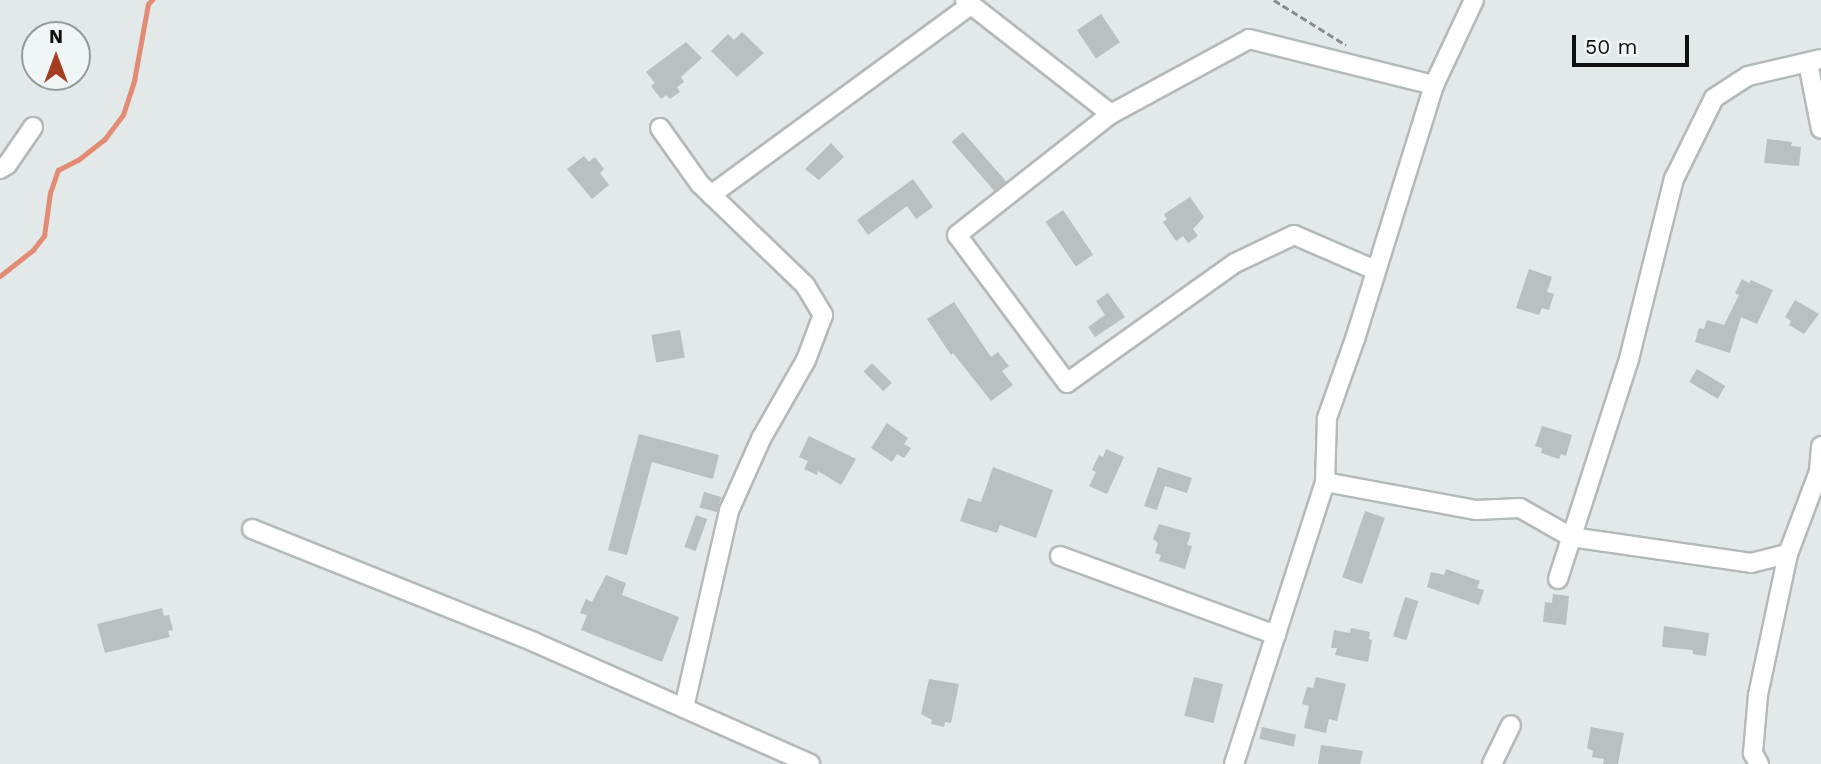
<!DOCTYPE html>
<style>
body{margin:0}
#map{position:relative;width:1821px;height:764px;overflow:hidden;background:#e3e8e9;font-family:"Work Sans",sans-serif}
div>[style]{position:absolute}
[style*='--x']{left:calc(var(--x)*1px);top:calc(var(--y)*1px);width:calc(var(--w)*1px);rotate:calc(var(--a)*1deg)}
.stream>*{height:4.5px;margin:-2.25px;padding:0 2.25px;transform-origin:2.25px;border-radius:2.25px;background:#e28c76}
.building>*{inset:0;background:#babfbf;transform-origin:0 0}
.path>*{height:2.5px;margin-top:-1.25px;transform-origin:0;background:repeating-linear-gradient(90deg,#898d8d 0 7px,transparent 0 10.5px)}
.roads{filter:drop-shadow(2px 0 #b4b9ba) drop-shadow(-2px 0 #b4b9ba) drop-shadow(0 2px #b4b9ba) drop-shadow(0 -2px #b4b9ba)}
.minor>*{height:18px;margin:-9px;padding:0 9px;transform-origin:9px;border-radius:9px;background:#fff}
span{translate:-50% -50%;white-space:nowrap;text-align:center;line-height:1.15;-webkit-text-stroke:5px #f0f5f6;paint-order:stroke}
.north{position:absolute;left:21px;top:21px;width:70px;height:70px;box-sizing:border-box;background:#f0f5f6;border:2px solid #969a9a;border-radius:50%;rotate:0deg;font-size:19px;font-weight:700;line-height:28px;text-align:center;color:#0f1111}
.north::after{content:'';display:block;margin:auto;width:24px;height:32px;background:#a53d23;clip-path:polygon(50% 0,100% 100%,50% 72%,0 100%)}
.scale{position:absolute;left:1572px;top:35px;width:117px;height:32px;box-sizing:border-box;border:4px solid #0f1111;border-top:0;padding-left:9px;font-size:21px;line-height:24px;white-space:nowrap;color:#0f1111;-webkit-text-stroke:5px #f0f5f6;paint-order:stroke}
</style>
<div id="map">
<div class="stream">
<i style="--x:0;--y:276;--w:42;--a:-38.2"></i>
<i style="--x:33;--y:250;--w:18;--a:-52"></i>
<i style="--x:44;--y:236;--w:43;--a:-82.1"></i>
<i style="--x:50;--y:193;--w:24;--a:-71"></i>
<i style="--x:58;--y:170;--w:22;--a:-27"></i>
<i style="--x:78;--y:160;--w:33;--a:-38"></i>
<i style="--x:104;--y:140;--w:31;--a:-53"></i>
<i style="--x:123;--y:115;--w:36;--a:-72"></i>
<i style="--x:134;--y:81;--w:78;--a:-79.7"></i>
<i style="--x:148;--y:4;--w:6;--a:-45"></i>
</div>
<div class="building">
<i style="left:1101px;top:14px;width:34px;height:29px;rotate:56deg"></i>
<i style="clip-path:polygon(742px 32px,764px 53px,737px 77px,711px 51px,728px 34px,734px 40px)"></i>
<i style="clip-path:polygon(686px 42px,702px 58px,681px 77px,684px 82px,677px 87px,680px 92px,670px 99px,666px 95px,661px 99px,651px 86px,655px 83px,646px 72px)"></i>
<i style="left:963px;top:132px;width:66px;height:15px;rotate:49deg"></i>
<i style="clip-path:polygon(1767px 139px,1792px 142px,1791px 146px,1801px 147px,1799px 166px,1764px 163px)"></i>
<i style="clip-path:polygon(831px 143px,844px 157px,819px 180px,805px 169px)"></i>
<i style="clip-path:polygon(584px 156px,589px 162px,595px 157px,604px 169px,600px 173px,609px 185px,592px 199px,567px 169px)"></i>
<i style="clip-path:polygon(913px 179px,933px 207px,916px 219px,907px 206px,868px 235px,857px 220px)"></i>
<i style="clip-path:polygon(1190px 197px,1204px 217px,1193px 229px,1198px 236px,1188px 243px,1183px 236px,1176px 241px,1163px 222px,1167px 219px,1164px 214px)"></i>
<i style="left:1063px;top:210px;width:54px;height:21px;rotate:56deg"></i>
<i style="clip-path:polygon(1529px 269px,1552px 277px,1547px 292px,1554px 294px,1549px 310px,1542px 308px,1539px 315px,1516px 308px)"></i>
<i style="clip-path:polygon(1742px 279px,1749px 283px,1751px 280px,1773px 290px,1757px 324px,1741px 317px,1730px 353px,1695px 342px,1699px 328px,1704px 329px,1707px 320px,1724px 325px,1739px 295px,1735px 293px)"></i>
<i style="clip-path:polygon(1108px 293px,1125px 317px,1095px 337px,1088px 327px,1105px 315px,1096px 301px)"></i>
<i style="clip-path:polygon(1795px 300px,1819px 314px,1804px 334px,1789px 325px,1791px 321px,1785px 317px)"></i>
<i style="clip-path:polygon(954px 302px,991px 357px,998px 352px,1009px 366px,1002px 371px,1013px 385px,991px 401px,953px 353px,951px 355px,927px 319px)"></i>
<i style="left:680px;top:330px;width:28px;height:29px;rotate:80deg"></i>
<i style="left:872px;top:363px;width:28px;height:12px;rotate:45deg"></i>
<i style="left:1697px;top:369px;width:33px;height:15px;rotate:31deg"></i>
<i style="clip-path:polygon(887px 423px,908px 438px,904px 444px,911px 448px,904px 458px,897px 454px,892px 462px,871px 448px)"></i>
<i style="clip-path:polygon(1542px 426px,1572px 435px,1566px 456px,1561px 454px,1559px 459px,1541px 453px,1542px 448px,1535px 446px)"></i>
<i style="clip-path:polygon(639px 434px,719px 455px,713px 479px,652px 462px,627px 555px,608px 550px)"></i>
<i style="clip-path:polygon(809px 436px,856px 459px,841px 485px,818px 471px,817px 475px,804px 469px,808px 461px,799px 457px)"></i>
<i style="clip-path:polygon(1106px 449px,1124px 457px,1107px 494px,1089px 486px,1096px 472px,1092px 470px,1099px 455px,1103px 457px)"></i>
<i style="clip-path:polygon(993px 467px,1053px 490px,1036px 538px,1000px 525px,997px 533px,960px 521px,968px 498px,981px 502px)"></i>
<i style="clip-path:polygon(1158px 467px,1192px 478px,1187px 493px,1165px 486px,1157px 510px,1144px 506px)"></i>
<i style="left:704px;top:492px;width:18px;height:16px;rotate:16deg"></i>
<i style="left:1365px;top:511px;width:21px;height:70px;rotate:19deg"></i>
<i style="left:696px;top:515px;width:12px;height:34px;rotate:20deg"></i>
<i style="clip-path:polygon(1159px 524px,1191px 533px,1187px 545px,1192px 546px,1185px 569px,1159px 561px,1161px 555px,1155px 553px,1158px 543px,1153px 539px)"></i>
<i style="clip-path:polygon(1446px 569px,1480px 581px,1477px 588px,1484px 590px,1479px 605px,1427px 587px,1431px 572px,1444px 575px)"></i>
<i style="clip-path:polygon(606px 575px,626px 583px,622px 595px,679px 617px,662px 662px,581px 630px,587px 615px,580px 613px,586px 599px,592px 602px)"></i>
<i style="clip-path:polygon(1553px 594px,1569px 596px,1566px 625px,1543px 622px,1545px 602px,1552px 603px)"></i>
<i style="left:1405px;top:597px;width:14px;height:41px;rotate:17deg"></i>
<i style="clip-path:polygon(162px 608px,164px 616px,169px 615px,173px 630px,168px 631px,170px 637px,105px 653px,97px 624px)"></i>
<i style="clip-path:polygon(1664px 626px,1709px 633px,1706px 656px,1693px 654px,1693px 650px,1662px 647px)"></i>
<i style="clip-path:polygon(1351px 628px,1370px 632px,1369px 639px,1372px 640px,1368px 662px,1335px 655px,1337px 648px,1331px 648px,1334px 630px,1350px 633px)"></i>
<i style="left:1194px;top:677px;width:30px;height:40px;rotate:14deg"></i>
<i style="clip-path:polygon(1316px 677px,1346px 684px,1337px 721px,1329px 719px,1326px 733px,1304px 728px,1309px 706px,1302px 704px,1307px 687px,1313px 688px)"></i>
<i style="clip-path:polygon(929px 679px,959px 684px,951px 723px,945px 722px,944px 727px,931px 724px,932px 720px,921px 714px)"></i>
<i style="left:1262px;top:727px;width:35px;height:12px;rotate:13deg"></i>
<i style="clip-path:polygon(1591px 727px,1624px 733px,1618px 764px,1603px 764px,1604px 759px,1592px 757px,1593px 751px,1587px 748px)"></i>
<i style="clip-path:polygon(1321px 745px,1363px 751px,1360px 764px,1318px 764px)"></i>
</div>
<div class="path">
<i style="--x:1274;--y:0;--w:85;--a:32"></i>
</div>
<div class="roads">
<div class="minor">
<i style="--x:965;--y:0;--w:185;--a:38"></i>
<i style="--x:1808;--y:63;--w:67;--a:78.9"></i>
<i style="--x:660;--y:128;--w:69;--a:54.5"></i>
<i style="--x:700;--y:184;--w:146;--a:43.9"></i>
<i style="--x:805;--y:285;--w:35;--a:59"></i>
<i style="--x:823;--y:315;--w:48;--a:110.7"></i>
<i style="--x:806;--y:360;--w:91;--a:119.7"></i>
<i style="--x:761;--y:439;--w:79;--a:114"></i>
<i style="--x:729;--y:511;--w:202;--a:102.9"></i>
<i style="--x:0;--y:169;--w:8;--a:-30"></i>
<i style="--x:7;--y:165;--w:46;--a:-55.6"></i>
<i style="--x:711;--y:195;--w:320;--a:-36.2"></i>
<i style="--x:1375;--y:270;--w:88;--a:-156.6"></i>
<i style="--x:1294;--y:235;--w:65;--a:154.6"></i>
<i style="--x:1235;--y:263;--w:206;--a:144.5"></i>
<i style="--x:1067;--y:383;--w:184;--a:-126.6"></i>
<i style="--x:957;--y:235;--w:196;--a:-38.2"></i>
<i style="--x:1111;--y:114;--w:157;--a:-28.5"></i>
<i style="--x:1249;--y:39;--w:191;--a:14"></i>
<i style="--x:1819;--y:470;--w:24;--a:-85"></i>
<i style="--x:1325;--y:482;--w:154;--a:10.5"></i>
<i style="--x:1476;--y:510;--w:44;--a:-2.6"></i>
<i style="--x:1520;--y:508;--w:59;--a:29.6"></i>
<i style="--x:1571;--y:537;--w:182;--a:8.2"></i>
<i style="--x:1751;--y:563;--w:38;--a:-14"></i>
<i style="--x:252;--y:529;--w:304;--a:21.8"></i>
<i style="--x:534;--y:642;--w:302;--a:23.8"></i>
<i style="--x:1060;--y:556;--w:230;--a:20.1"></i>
<i style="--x:1558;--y:579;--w:231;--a:-72.1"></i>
<i style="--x:1629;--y:359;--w:186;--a:-76"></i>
<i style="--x:1674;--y:179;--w:90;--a:-63.7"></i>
<i style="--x:1714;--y:98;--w:40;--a:-32.9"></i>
<i style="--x:1748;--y:76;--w:75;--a:-13.1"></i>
<i style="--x:1234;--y:764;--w:296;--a:-72.1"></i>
<i style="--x:1325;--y:482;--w:64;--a:-88.2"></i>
<i style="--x:1327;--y:418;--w:84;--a:-70.5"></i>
<i style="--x:1355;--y:339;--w:266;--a:-72.7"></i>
<i style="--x:1434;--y:85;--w:94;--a:-64.8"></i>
<i style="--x:1492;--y:764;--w:43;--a:-64"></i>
<i style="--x:1759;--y:764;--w:13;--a:-119"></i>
<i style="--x:1753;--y:753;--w:58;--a:-85.1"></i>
<i style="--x:1758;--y:695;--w:144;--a:-78"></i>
<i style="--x:1788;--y:554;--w:94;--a:-69.4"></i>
</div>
</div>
<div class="north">N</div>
<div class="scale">50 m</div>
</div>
